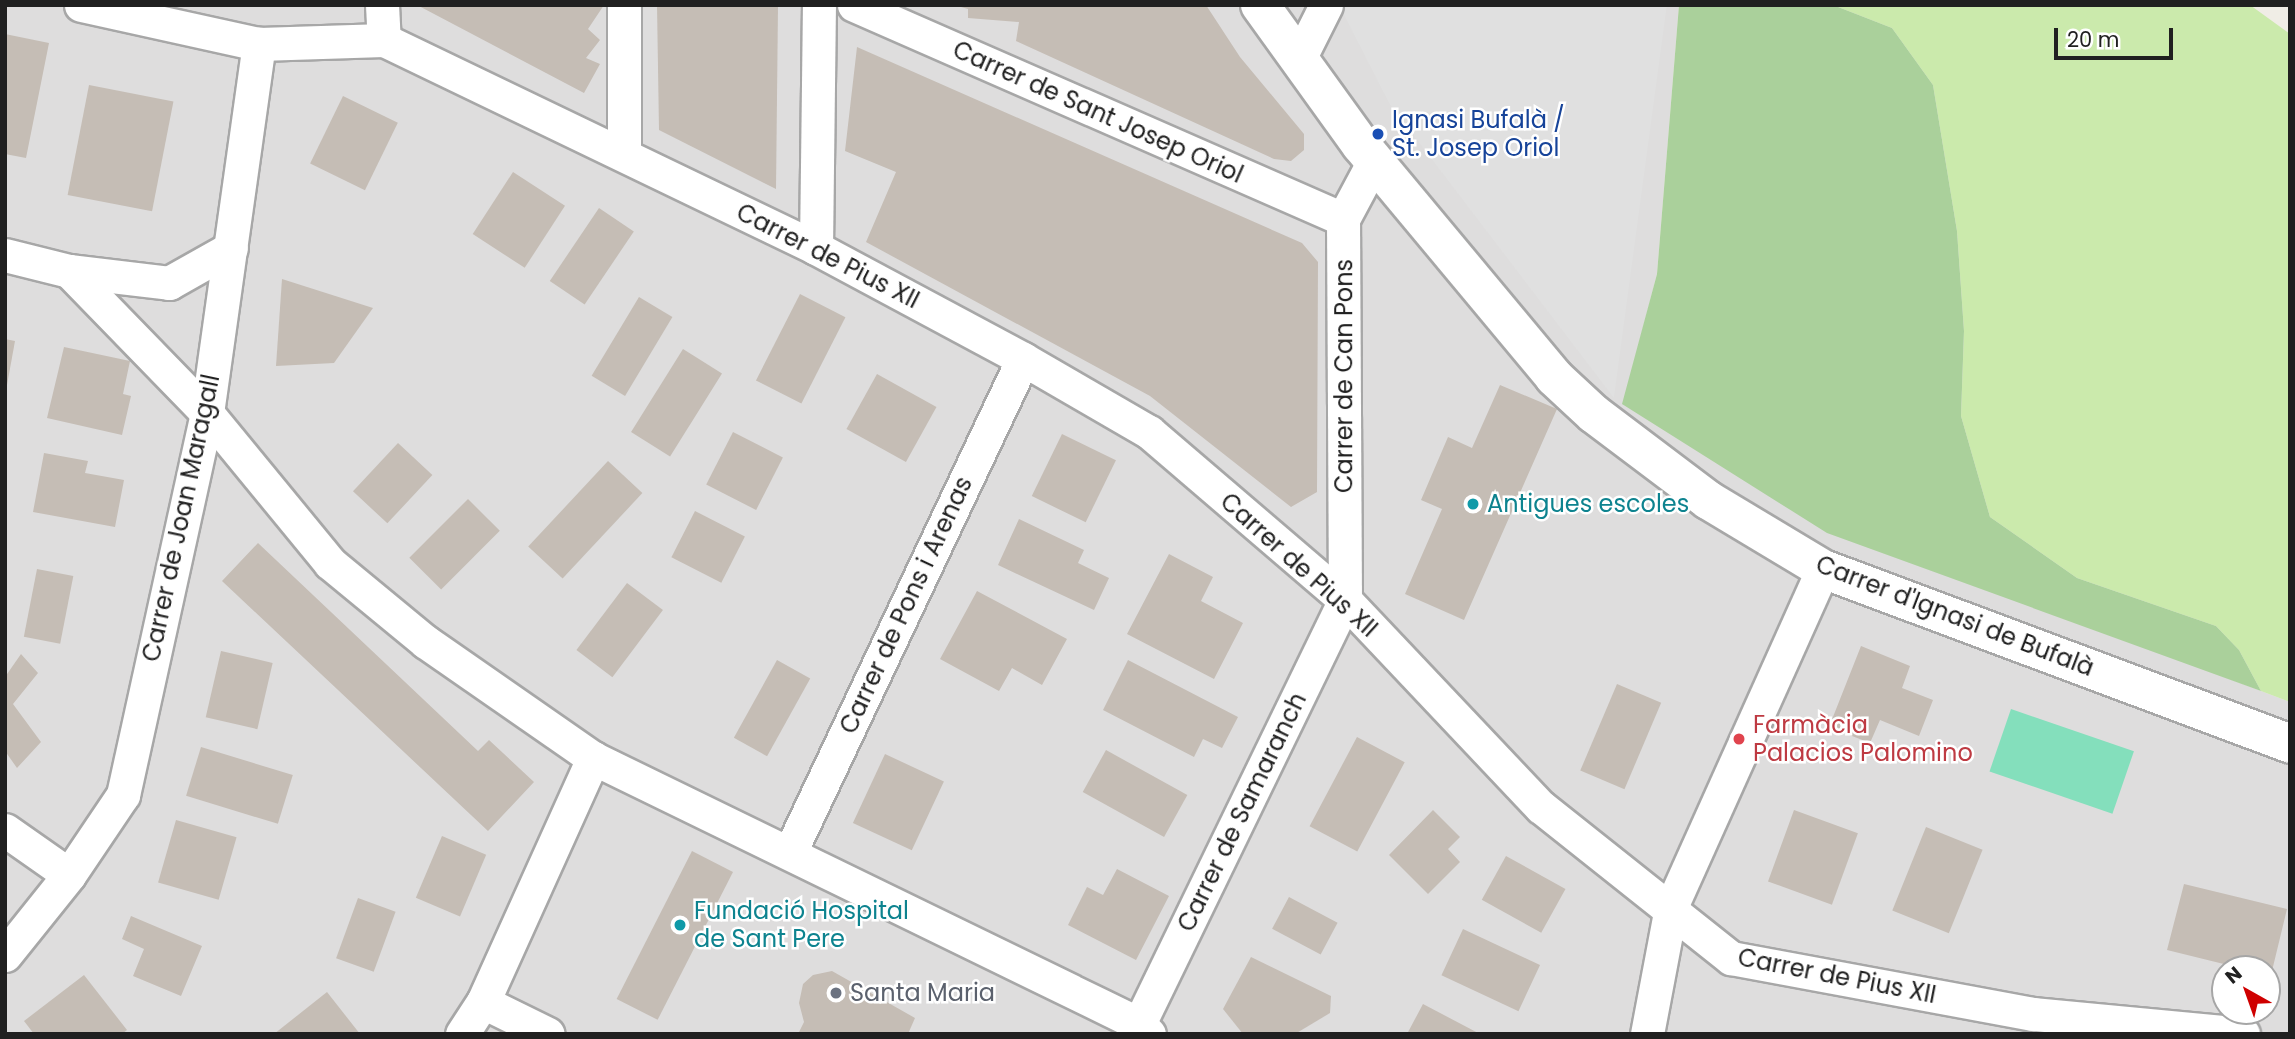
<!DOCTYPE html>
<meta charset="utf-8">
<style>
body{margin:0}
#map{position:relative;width:2295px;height:1039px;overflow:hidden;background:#f0ede6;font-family:Poppins,sans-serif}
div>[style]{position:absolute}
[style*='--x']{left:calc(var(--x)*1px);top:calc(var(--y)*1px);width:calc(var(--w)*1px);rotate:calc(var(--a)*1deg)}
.residential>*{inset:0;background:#dedddd}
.grass>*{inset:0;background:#cbeaac}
.forest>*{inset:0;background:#aad09b}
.pitch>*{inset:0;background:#84dfbc;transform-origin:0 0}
.parking>*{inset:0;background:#e0e0e0}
.building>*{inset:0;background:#c5bdb5;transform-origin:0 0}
.roads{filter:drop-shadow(2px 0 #a7a7a7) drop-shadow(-2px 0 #a7a7a7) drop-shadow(0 2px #a7a7a7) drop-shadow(0 -2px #a7a7a7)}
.minor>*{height:33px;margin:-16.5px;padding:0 16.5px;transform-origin:16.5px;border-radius:16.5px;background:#fff}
.tertiary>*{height:38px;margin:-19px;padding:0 19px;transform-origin:19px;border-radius:19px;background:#fff}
.dots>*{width:19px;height:19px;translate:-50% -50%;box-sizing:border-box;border:4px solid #fff;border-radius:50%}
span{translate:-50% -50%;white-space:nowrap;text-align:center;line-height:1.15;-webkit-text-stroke:5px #fff;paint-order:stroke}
.street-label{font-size:24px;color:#202020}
.transit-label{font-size:24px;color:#164399}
.left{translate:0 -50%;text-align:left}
.culture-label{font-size:24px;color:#0d838f}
.health-label{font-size:24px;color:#be3a42}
.worship-label{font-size:24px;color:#5b616d}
.frame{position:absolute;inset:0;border:7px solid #202020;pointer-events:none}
.north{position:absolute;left:2211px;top:955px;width:70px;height:70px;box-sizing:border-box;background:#fff;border:2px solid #a6a6a6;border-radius:50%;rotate:320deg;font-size:19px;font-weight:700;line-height:28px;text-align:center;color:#202020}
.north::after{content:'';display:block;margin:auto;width:24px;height:32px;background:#cf0000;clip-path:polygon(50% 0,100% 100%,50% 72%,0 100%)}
.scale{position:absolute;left:2054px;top:28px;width:119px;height:32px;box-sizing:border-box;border:4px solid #202020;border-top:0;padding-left:9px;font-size:21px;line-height:24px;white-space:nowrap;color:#202020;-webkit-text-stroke:5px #fff;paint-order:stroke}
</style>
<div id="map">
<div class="residential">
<i style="clip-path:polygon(evenodd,5px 5px,1679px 5px,1657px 274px,1623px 404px,2119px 637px,2290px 702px,2290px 1034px,5px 1034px,5px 5px,2225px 969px,2267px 969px,2267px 1011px,2225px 1011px,2225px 969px)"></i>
</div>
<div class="grass">
<i style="clip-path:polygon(1833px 5px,2250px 5px,2290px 34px,2290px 702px,2261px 691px,2239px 650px,2216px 626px,2077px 578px,1990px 517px,1961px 416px,1964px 331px,1957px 231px,1933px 85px,1892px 28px)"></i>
</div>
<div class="forest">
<i style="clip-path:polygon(1679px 5px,1833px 5px,1892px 28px,1933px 85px,1957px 231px,1964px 331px,1961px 416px,1990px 517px,2077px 578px,2216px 626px,2239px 650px,2261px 691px,1827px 533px,1622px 404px,1657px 274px)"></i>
</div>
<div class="pitch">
<i style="left:2011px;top:709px;width:130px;height:66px;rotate:19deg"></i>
</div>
<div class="parking">
<i style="clip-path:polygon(1339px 5px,1667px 5px,1614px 398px,1389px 103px)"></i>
</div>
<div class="building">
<i style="clip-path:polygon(417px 5px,604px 5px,588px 29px,600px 40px,586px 58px,600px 64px,584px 93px)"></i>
<i style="clip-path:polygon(657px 5px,778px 6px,776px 189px,659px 130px)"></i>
<i style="clip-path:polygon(954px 5px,1206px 5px,1240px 57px,1304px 134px,1304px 150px,1291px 161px,1274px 159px,1016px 41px,1019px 22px,968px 18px,968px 9px)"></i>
<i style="clip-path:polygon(5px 34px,49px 43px,26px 158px,5px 154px)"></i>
<i style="clip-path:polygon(857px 47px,1302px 243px,1318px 262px,1317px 492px,1291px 507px,1150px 396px,866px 242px,896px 172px,845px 151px)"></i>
<i style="left:89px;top:85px;width:86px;height:112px;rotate:11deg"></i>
<i style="left:343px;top:96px;width:61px;height:75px;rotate:26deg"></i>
<i style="left:513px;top:172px;width:62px;height:74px;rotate:33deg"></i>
<i style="left:599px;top:208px;width:42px;height:88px;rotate:34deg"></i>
<i style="clip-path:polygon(282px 279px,373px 308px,334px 363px,276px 366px)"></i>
<i style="left:800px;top:294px;width:51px;height:97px;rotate:27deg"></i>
<i style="left:639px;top:297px;width:39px;height:92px;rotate:31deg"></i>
<i style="clip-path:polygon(5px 339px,15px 341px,7px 385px,5px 385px)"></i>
<i style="clip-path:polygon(64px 347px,130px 361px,123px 394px,131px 396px,122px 435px,47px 418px)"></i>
<i style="left:683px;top:349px;width:46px;height:98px;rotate:32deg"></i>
<i style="left:877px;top:374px;width:68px;height:63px;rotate:29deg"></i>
<i style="clip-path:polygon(1500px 385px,1557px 409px,1464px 620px,1405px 594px,1442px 509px,1421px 500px,1448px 437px,1472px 448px)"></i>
<i style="left:733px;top:432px;width:56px;height:59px;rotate:27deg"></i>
<i style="left:1062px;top:434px;width:60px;height:69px;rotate:26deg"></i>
<i style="left:398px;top:443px;width:47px;height:66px;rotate:43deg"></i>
<i style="clip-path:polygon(44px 453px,88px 461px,85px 473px,124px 480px,115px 527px,33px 512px)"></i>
<i style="left:608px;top:461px;width:47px;height:117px;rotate:43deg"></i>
<i style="left:468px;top:499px;width:45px;height:83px;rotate:45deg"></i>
<i style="left:695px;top:511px;width:56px;height:52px;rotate:27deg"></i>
<i style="clip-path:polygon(1019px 519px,1084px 550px,1078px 563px,1109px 578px,1094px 610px,998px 565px)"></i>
<i style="clip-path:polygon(258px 543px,478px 751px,489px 740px,534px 782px,488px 831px,222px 581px)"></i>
<i style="clip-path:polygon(1169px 554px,1213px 577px,1201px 601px,1243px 623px,1214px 679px,1127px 634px)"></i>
<i style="left:37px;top:569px;width:37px;height:69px;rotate:11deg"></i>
<i style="left:627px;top:583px;width:45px;height:84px;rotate:37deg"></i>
<i style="clip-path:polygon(977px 591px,1067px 639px,1042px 685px,1012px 668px,999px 691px,940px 659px)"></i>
<i style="clip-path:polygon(1861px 646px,1910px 666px,1902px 688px,1933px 700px,1919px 736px,1880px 720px,1870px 743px,1829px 727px)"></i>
<i style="left:221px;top:651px;width:53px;height:68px;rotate:13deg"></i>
<i style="clip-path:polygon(21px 654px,38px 673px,13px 704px,41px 742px,17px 768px,5px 751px,5px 677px)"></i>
<i style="left:777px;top:660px;width:38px;height:89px;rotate:29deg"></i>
<i style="clip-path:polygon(1128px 660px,1238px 717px,1222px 748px,1203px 739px,1194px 757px,1103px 710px)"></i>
<i style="left:1617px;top:684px;width:48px;height:94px;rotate:23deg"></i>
<i style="left:1357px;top:737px;width:54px;height:101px;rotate:28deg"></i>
<i style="left:201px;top:747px;width:96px;height:51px;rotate:17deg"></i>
<i style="left:1106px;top:750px;width:93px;height:48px;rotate:29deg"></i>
<i style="left:885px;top:754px;width:65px;height:76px;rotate:25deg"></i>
<i style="clip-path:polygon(1433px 810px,1460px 837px,1448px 849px,1460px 862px,1428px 894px,1389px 855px)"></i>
<i style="left:1794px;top:810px;width:68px;height:76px;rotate:20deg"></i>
<i style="left:176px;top:820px;width:63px;height:65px;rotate:16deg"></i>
<i style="left:1926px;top:827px;width:61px;height:90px;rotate:22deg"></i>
<i style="left:442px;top:836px;width:48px;height:67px;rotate:23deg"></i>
<i style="left:692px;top:851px;width:46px;height:166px;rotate:27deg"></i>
<i style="left:1506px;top:856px;width:68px;height:50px;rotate:29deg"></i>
<i style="clip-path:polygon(1117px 869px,1169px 896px,1136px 960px,1068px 925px,1087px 887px,1103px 895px)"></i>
<i style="clip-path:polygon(2184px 884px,2287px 909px,2271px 975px,2267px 969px,2244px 969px,2167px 950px)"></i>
<i style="left:1289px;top:897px;width:55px;height:36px;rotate:28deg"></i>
<i style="left:358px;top:898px;width:40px;height:64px;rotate:20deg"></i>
<i style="clip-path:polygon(131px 916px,202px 946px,181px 996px,133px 976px,144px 949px,122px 939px)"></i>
<i style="left:1463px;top:929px;width:85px;height:51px;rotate:25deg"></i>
<i style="clip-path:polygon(1251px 957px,1331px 996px,1330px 1013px,1295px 1034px,1243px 1034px,1223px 1009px)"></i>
<i style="clip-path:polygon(832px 971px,915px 1018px,908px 1034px,798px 1034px,804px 1022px,799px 1003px,803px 984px,813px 975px)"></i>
<i style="clip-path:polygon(84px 975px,127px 1030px,122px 1034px,34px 1034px,24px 1021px)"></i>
<i style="clip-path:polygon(327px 992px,360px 1034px,274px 1034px)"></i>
<i style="clip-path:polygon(1423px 1004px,1480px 1034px,1407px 1034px)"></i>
</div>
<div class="roads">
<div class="minor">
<i style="--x:81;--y:5;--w:182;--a:12.4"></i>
<i style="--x:259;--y:44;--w:125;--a:-1.8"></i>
<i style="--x:384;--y:40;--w:479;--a:25.7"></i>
<i style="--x:816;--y:248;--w:235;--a:28.2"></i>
<i style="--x:1023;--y:359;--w:146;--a:30.1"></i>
<i style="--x:1149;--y:432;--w:258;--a:40.6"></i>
<i style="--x:1345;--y:600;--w:285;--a:46.6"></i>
<i style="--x:1541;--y:807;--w:243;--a:38.5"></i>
<i style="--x:1731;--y:958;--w:307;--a:10.5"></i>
<i style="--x:2033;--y:1014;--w:211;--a:5.4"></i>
<i style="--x:382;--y:5;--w:35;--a:87"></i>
<i style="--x:624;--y:5;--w:147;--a:90"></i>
<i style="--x:854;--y:5;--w:534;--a:23.64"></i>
<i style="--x:1300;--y:57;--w:58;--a:-63.4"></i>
<i style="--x:816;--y:248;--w:243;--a:-89.3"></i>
<i style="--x:5;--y:255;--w:66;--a:14"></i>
<i style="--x:69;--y:271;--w:198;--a:45.8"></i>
<i style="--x:207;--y:413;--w:194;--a:50.6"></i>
<i style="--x:330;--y:563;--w:124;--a:39.5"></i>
<i style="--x:426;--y:642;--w:203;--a:34.8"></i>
<i style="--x:593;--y:758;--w:607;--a:25.97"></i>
<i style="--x:1139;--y:1024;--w:14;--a:45"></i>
<i style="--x:69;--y:271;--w:101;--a:6.8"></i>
<i style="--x:169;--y:283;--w:71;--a:-29.4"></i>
<i style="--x:5;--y:830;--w:78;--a:35.1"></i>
<i style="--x:790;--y:852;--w:545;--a:-64.7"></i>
<i style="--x:5;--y:955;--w:102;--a:-51.3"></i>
<i style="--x:69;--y:875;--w:97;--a:-56"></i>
<i style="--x:123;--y:795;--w:391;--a:-77.6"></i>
<i style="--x:207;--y:413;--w:373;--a:-82"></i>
<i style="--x:483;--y:1002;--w:72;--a:26.2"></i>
<i style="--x:1139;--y:1024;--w:471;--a:-64.1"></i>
<i style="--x:1345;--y:600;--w:381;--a:-90.3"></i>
<i style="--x:1343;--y:219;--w:66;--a:-61.9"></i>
<i style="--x:462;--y:1034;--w:38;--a:-57"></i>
<i style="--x:483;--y:1002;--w:268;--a:-65.7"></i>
<i style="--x:1647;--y:1034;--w:129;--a:-79.3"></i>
<i style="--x:1671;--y:907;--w:371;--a:-65.8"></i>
</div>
<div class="tertiary">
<i style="--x:1260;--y:5;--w:173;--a:54.2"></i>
<i style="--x:1361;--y:145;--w:302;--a:50.2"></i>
<i style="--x:1554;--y:377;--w:54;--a:42.8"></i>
<i style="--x:1594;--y:414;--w:143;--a:37"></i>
<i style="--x:1708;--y:500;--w:134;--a:31"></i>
<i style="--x:1823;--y:569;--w:499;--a:20.5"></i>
</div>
</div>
<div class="dots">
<i style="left:1378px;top:134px;background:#1a4fb4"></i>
<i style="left:1473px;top:504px;background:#0f9aa8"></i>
<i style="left:1739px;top:739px;background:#e0444e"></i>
<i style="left:680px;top:925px;background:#0f9aa8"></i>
<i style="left:836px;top:993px;background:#6b7280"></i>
</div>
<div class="street-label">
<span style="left:1098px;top:112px;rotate:24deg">Carrer de Sant Josep Oriol</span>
<span style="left:828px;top:256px;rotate:27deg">Carrer de Pius XII</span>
<span style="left:1344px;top:376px;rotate:-90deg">Carrer de Can Pons</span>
<span style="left:181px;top:518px;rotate:-78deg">Carrer de Joan Maragall</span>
<span style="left:1299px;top:565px;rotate:42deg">Carrer de Pius XII</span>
<span style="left:906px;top:605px;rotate:-65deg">Carrer de Pons i Arenas</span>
<span style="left:1955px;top:616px;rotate:21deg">Carrer d'Ignasi de Bufalà</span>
<span style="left:1242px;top:812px;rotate:-64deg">Carrer de Samaranch</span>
<span style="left:1837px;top:976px;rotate:11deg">Carrer de Pius XII</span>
</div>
<div class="transit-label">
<span class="left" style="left:1392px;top:134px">Ignasi Bufalà /<br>St. Josep Oriol</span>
</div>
<div class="culture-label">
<span class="left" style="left:1487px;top:504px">Antigues escoles</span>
<span class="left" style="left:694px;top:925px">Fundació Hospital<br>de Sant Pere</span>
</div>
<div class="health-label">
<span class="left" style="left:1753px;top:739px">Farmàcia<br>Palacios Palomino</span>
</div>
<div class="worship-label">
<span class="left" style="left:850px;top:993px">Santa Maria</span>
</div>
<div class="frame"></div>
<div class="north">N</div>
<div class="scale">20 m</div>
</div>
